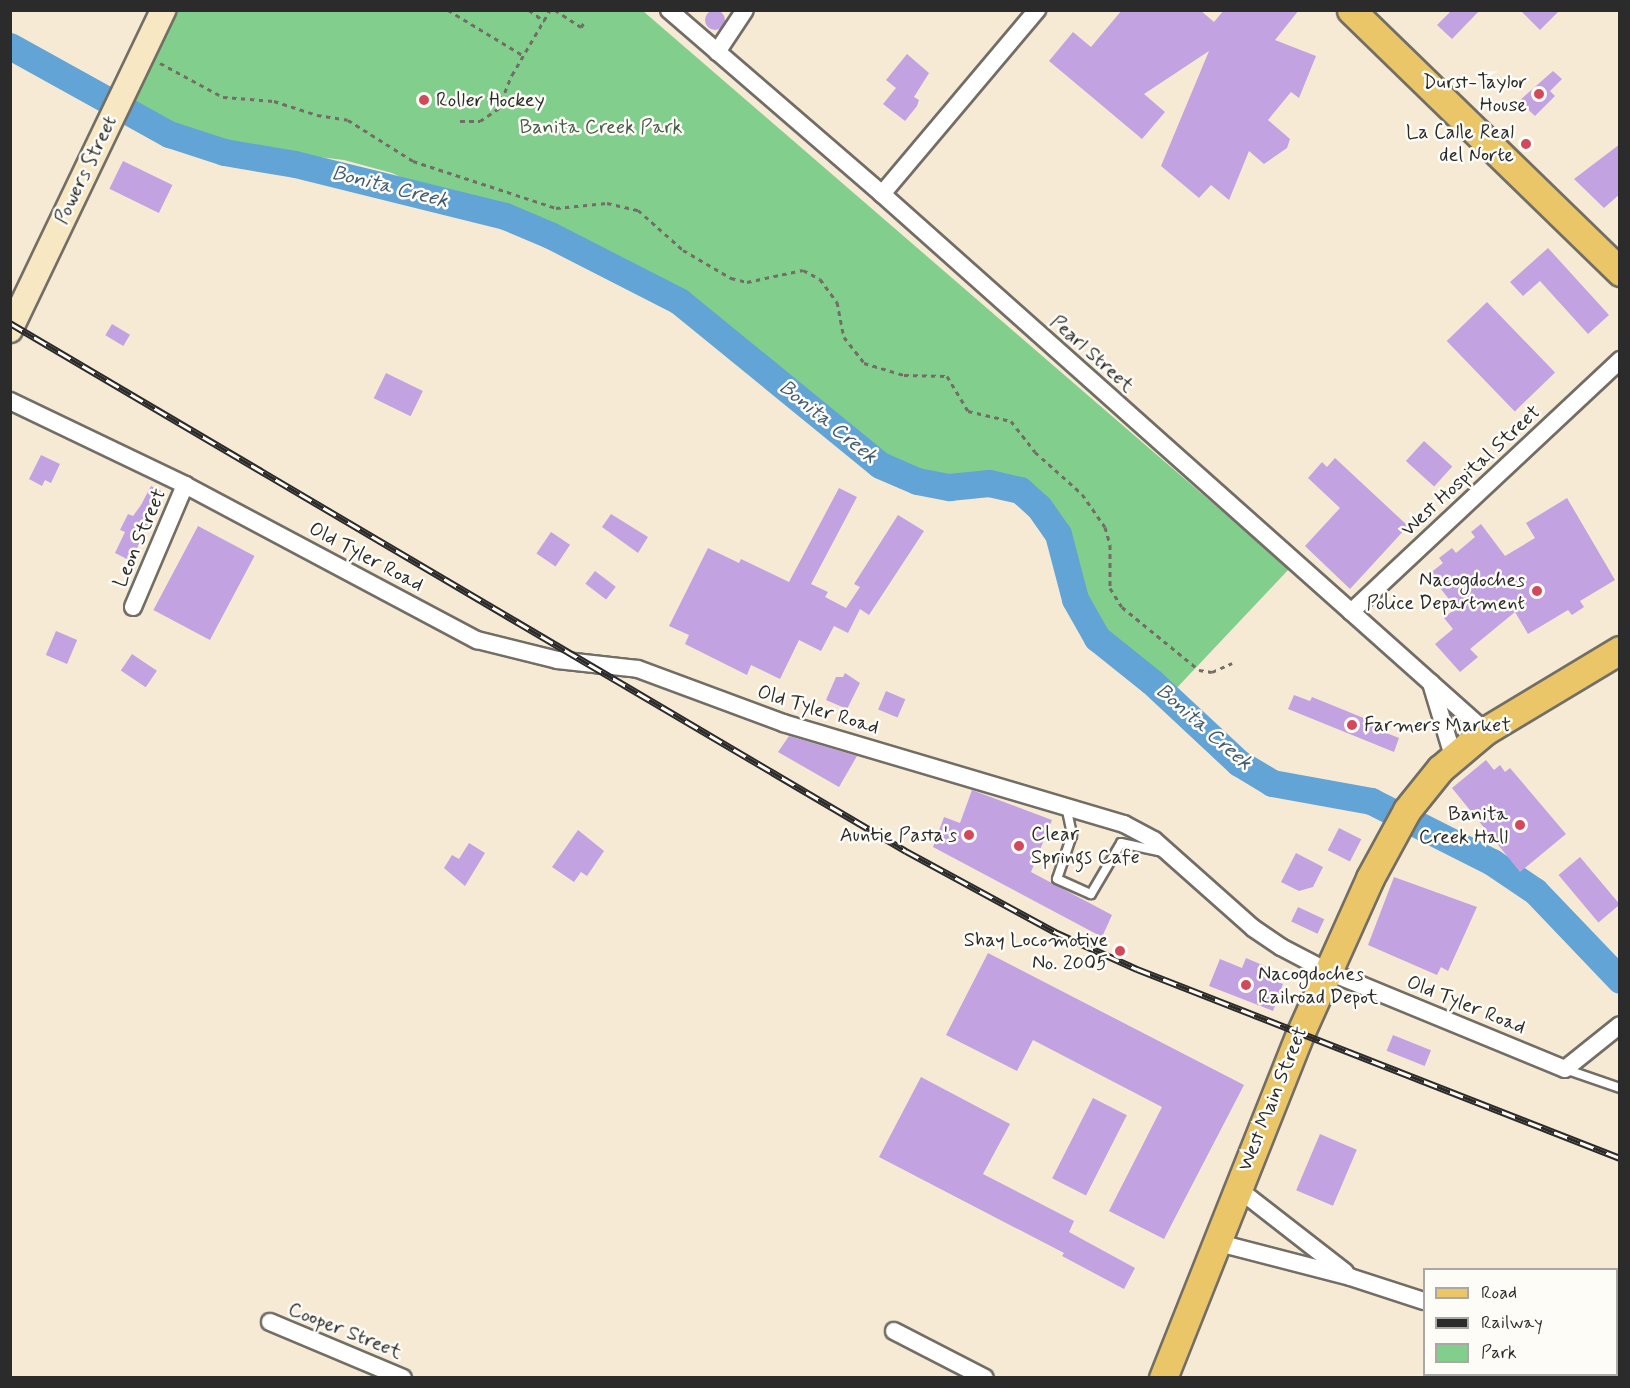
<!DOCTYPE html>
<style>
body{margin:0}
#map{position:relative;width:1630px;height:1388px;overflow:hidden;background:#f6ead5;font-family:Mynerve,sans-serif}
div>[style]{position:absolute}
[style*='--x']{left:calc(var(--x)*1px);top:calc(var(--y)*1px);width:calc(var(--w)*1px);rotate:calc(var(--a)*1deg)}
.green>*{inset:0;background:#82ce8c}
.river>*{height:27px;margin:-13.5px;padding:0 13.5px;transform-origin:13.5px;border-radius:13.5px;background:#62a4d6}
.building>*{inset:0;background:#c2a2e1;transform-origin:0 0}
.round{border-radius:50%}
.path>*{height:3px;margin-top:-1.5px;transform-origin:0;background:repeating-linear-gradient(90deg,#726e66 0 4.5px,transparent 0 9px)}
.roads{filter:drop-shadow(2px 0 #726e66) drop-shadow(-2px 0 #726e66) drop-shadow(0 2px #726e66) drop-shadow(0 -2px #726e66)}
.lane>*{height:8px;margin:-4px;padding:0 4px;transform-origin:4px;border-radius:4px;background:#fff}
.street>*{height:16px;margin:-8px;padding:0 8px;transform-origin:8px;border-radius:8px;background:#fff}
.secondary>*{height:24px;margin:-12px;padding:0 12px;transform-origin:12px;border-radius:12px;background:#f7e8c3}
.primary>*{height:27px;margin:-13.5px;padding:0 13.5px;transform-origin:13.5px;border-radius:13.5px;background:#eac669}
.rail>*{height:7px;margin-top:-3.5px;transform-origin:0;background:repeating-linear-gradient(90deg,#fdfcf7 0 14px,#2b2b2b 0 28px);box-sizing:border-box;border-block:2px solid #2b2b2b}
.dots>*{width:16px;height:16px;translate:-50% -50%;box-sizing:border-box;border:3px solid #fdfcf7;border-radius:50%}
span{translate:-50% -50%;white-space:nowrap;text-align:center;line-height:1.15;-webkit-text-stroke:5px #fdfcf7;paint-order:stroke}
.poi-label{font-size:20px;color:#2b2b2b}
.right{translate:-100% -50%;text-align:right}
.left{translate:0 -50%;text-align:left}
.park-label{font-size:20px;color:#455c48}
.street-label{font-size:20px;color:#2b2b2b}
.water-label{font-size:21px;color:#415b6f;font-style:italic}
.frame{position:absolute;inset:0;border:12px solid #2b2b2b;pointer-events:none}
.legend{position:absolute;left:1423px;top:1268px;width:195px;height:108px;box-sizing:border-box;background:#fdfcf7;border:2px solid #a9a8a5;margin:0;padding:8px 10px;list-style:none;font-size:18px;color:#2b2b2b}
.legend li{display:flex;align-items:center;gap:12px;height:30px}
.legend b{width:30px;border:2px solid #a9a8a5}
</style>
<div id="map">
<div class="green">
<i style="clip-path:polygon(175px 11px,643px 11px,1289px 569px,1172px 693px,1098px 636px,1077px 597px,1062px 533px,1043px 505px,1021px 486px,989px 478px,947px 481px,920px 476px,884px 459px,682px 295px,502px 210px,442px 196px,392px 173px,344px 160px,228px 146px,184px 130px,131px 102px)"></i>
</div>
<div class="river">
<i style="--x:10;--y:46;--w:182;--a:29"></i>
<i style="--x:169;--y:134;--w:58;--a:18.1"></i>
<i style="--x:224;--y:152;--w:72;--a:9.6"></i>
<i style="--x:295;--y:164;--w:216;--a:13.9"></i>
<i style="--x:505;--y:216;--w:49;--a:22.9"></i>
<i style="--x:550;--y:235;--w:145;--a:27.1"></i>
<i style="--x:679;--y:301;--w:259;--a:39.2"></i>
<i style="--x:880;--y:465;--w:40;--a:23.4"></i>
<i style="--x:917;--y:481;--w:33;--a:11"></i>
<i style="--x:949;--y:487;--w:40;--a:-5.7"></i>
<i style="--x:989;--y:483;--w:32;--a:13"></i>
<i style="--x:1020;--y:490;--w:25;--a:42"></i>
<i style="--x:1039;--y:507;--w:33;--a:55"></i>
<i style="--x:1058;--y:534;--w:67;--a:75.3"></i>
<i style="--x:1075;--y:599;--w:45;--a:60.6"></i>
<i style="--x:1097;--y:638;--w:70;--a:38.7"></i>
<i style="--x:1152;--y:682;--w:119;--a:43"></i>
<i style="--x:1239;--y:763;--w:39;--a:31"></i>
<i style="--x:1272;--y:783;--w:101;--a:10.3"></i>
<i style="--x:1371;--y:801;--w:136;--a:26.8"></i>
<i style="--x:1492;--y:862;--w:52;--a:34"></i>
<i style="--x:1535;--y:891;--w:123;--a:46.3"></i>
</div>
<div class="building">
<i class="round" style="left:705px;top:10px;width:20px;height:20px"></i>
<i style="clip-path:polygon(1122px 10px,1200px 10px,1214px 22px,1224px 10px,1299px 10px,1275px 40px,1316px 56px,1299px 98px,1291px 92px,1268px 120px,1290px 139px,1287px 148px,1264px 164px,1249px 151px,1229px 200px,1211px 185px,1199px 198px,1161px 166px,1209px 51px,1144px 94px,1165px 112px,1142px 139px,1049px 61px,1073px 32px,1091px 47px)"></i>
<i style="clip-path:polygon(1452px 10px,1480px 10px,1452px 39px,1437px 25px)"></i>
<i style="clip-path:polygon(1520px 10px,1560px 10px,1540px 30px)"></i>
<i style="clip-path:polygon(907px 54px,929px 73px,914px 97px,919px 100px,917px 106px,905px 121px,883px 104px,896px 88px,886px 80px)"></i>
<i style="clip-path:polygon(1553px 71px,1562px 79px,1550px 91px,1555px 96px,1535px 116px,1519px 101px)"></i>
<i style="clip-path:polygon(1620px 144px,1620px 194px,1604px 208px,1574px 179px)"></i>
<i style="left:123px;top:161px;width:55px;height:31px;rotate:26deg"></i>
<i style="clip-path:polygon(1548px 248px,1609px 315px,1588px 334px,1540px 281px,1523px 296px,1510px 282px)"></i>
<i style="left:1487px;top:302px;width:98px;height:56px;rotate:46deg"></i>
<i style="left:112px;top:324px;width:21px;height:13px;rotate:31deg"></i>
<i style="left:386px;top:373px;width:41px;height:28px;rotate:26deg"></i>
<i style="left:1424px;top:441px;width:38px;height:27px;rotate:42deg"></i>
<i style="clip-path:polygon(41px 455px,60px 464px,51px 483px,45px 480px,42px 486px,29px 479px)"></i>
<i style="clip-path:polygon(1335px 458px,1408px 526px,1350px 589px,1305px 546px,1340px 508px,1308px 478px,1322px 462px,1327px 467px)"></i>
<i style="clip-path:polygon(151px 486px,163px 492px,131px 561px,115px 553px,125px 532px,120px 530px,128px 514px,133px 516px,141px 505px)"></i>
<i style="clip-path:polygon(839px 488px,857px 497px,811px 584px,828px 592px,825px 597px,846px 608px,860px 587px,854px 584px,898px 515px,924px 531px,869px 615px,860px 609px,848px 633px,834px 626px,821px 651px,799px 640px,780px 679px,751px 665px,747px 675px,685px 644px,689px 635px,669px 626px,708px 548px,739px 563px,741px 559px,789px 582px)"></i>
<i style="clip-path:polygon(1567px 498px,1615px 580px,1580px 601px,1584px 607px,1572px 615px,1568px 610px,1528px 634px,1515px 612px,1470px 649px,1478px 657px,1460px 672px,1435px 644px,1453px 629px,1444px 618px,1456px 608px,1429px 574px,1443px 563px,1439px 558px,1452px 548px,1456px 553px,1475px 537px,1471px 532px,1481px 524px,1505px 556px,1535px 538px,1526px 523px)"></i>
<i style="clip-path:polygon(611px 514px,648px 537px,638px 553px,602px 527px)"></i>
<i style="left:198px;top:526px;width:64px;height:95px;rotate:28deg"></i>
<i style="left:551px;top:532px;width:23px;height:26px;rotate:34deg"></i>
<i style="left:595px;top:571px;width:26px;height:16px;rotate:37deg"></i>
<i style="left:56px;top:631px;width:23px;height:26px;rotate:23deg"></i>
<i style="left:132px;top:654px;width:30px;height:20px;rotate:34deg"></i>
<i style="clip-path:polygon(845px 673px,860px 683px,847px 709px,826px 700px,836px 677px,843px 677px)"></i>
<i style="left:886px;top:691px;width:21px;height:20px;rotate:23deg"></i>
<i style="clip-path:polygon(1294px 695px,1310px 701px,1312px 697px,1376px 723px,1374px 728px,1399px 738px,1394px 752px,1288px 709px)"></i>
<i style="clip-path:polygon(789px 736px,857px 756px,839px 787px,778px 752px)"></i>
<i style="clip-path:polygon(1486px 760px,1494px 770px,1500px 765px,1505px 772px,1510px 768px,1566px 834px,1520px 872px,1452px 788px)"></i>
<i style="clip-path:polygon(972px 790px,1052px 820px,1031px 872px,1112px 915px,1102px 937px,933px 847px,944px 817px,960px 823px)"></i>
<i style="left:1339px;top:828px;width:25px;height:25px;rotate:27deg"></i>
<i style="clip-path:polygon(578px 830px,604px 851px,587px 876px,581px 872px,574px 882px,552px 867px)"></i>
<i style="clip-path:polygon(469px 843px,485px 853px,465px 886px,444px 868px,452px 855px,459px 859px)"></i>
<i style="clip-path:polygon(1296px 853px,1323px 867px,1313px 887px,1299px 891px,1281px 882px)"></i>
<i style="left:1580px;top:857px;width:62px;height:28px;rotate:50deg"></i>
<i style="clip-path:polygon(1394px 877px,1477px 907px,1448px 971px,1441px 967px,1437px 975px,1368px 945px)"></i>
<i style="left:1298px;top:907px;width:29px;height:16px;rotate:25deg"></i>
<i style="clip-path:polygon(988px 953px,1244px 1085px,1164px 1239px,1109px 1211px,1162px 1107px,1033px 1040px,1017px 1071px,946px 1035px)"></i>
<i style="clip-path:polygon(1246px 958px,1267px 967px,1263px 976px,1283px 984px,1273px 1011px,1209px 986px,1220px 959px,1242px 968px)"></i>
<i style="left:1393px;top:1035px;width:41px;height:17px;rotate:22deg"></i>
<i style="clip-path:polygon(921px 1077px,1010px 1124px,983px 1174px,1074px 1221px,1069px 1232px,1135px 1268px,1124px 1289px,1062px 1256px,1064px 1253px,879px 1157px)"></i>
<i style="left:1093px;top:1098px;width:38px;height:90px;rotate:27deg"></i>
<i style="left:1320px;top:1134px;width:40px;height:61px;rotate:23deg"></i>
</div>
<div class="path">
<i style="--x:448;--y:10;--w:89;--a:31.2"></i>
<i style="--x:529;--y:10;--w:19;--a:36"></i>
<i style="--x:555;--y:10;--w:31;--a:33"></i>
<i style="--x:581;--y:27;--w:5;--a:-53"></i>
<i style="--x:160;--y:63;--w:72;--a:28.4"></i>
<i style="--x:223;--y:97;--w:51;--a:4.5"></i>
<i style="--x:274;--y:101;--w:45;--a:18"></i>
<i style="--x:317;--y:115;--w:31;--a:9"></i>
<i style="--x:348;--y:120;--w:77;--a:32.2"></i>
<i style="--x:413;--y:161;--w:151;--a:18.2"></i>
<i style="--x:556;--y:208;--w:51;--a:-5.6"></i>
<i style="--x:607;--y:203;--w:32;--a:13"></i>
<i style="--x:638;--y:210;--w:60;--a:41.6"></i>
<i style="--x:683;--y:250;--w:56;--a:30.3"></i>
<i style="--x:731;--y:278;--w:16;--a:14"></i>
<i style="--x:747;--y:282;--w:57;--a:-12.1"></i>
<i style="--x:803;--y:270;--w:19;--a:28"></i>
<i style="--x:820;--y:279;--w:29;--a:54"></i>
<i style="--x:837;--y:302;--w:36;--a:79"></i>
<i style="--x:844;--y:337;--w:33;--a:52"></i>
<i style="--x:864;--y:363;--w:42;--a:16.7"></i>
<i style="--x:904;--y:375;--w:43;--a:1.3"></i>
<i style="--x:947;--y:376;--w:41;--a:59"></i>
<i style="--x:968;--y:411;--w:44;--a:13.1"></i>
<i style="--x:1011;--y:421;--w:39;--a:52"></i>
<i style="--x:1035;--y:452;--w:63;--a:41.8"></i>
<i style="--x:1082;--y:494;--w:40;--a:55.1"></i>
<i style="--x:1105;--y:527;--w:19;--a:74"></i>
<i style="--x:1110;--y:545;--w:43;--a:90"></i>
<i style="--x:1110;--y:588;--w:22;--a:58"></i>
<i style="--x:1122;--y:607;--w:99;--a:39.3"></i>
<i style="--x:1199;--y:670;--w:13;--a:9"></i>
<i style="--x:1212;--y:672;--w:22;--a:-24"></i>
<i style="--x:460;--y:121;--w:20;--a:0"></i>
<i style="--x:480;--y:121;--w:22;--a:-34"></i>
<i style="--x:498;--y:109;--w:37;--a:-68"></i>
<i style="--x:512;--y:75;--w:75;--a:-59.7"></i>
</div>
<div class="roads">
<div class="lane">
<i style="--x:1066;--y:806;--w:30;--a:78"></i>
<i style="--x:1072;--y:835;--w:46;--a:108.8"></i>
<i style="--x:1057;--y:879;--w:37;--a:24"></i>
<i style="--x:1091;--y:894;--w:59;--a:-59.5"></i>
<i style="--x:1121;--y:843;--w:43;--a:12.1"></i>
<i style="--x:1565;--y:1069;--w:58;--a:19.1"></i>
</div>
<div class="street">
<i style="--x:669;--y:10;--w:281;--a:40.8"></i>
<i style="--x:882;--y:194;--w:807;--a:41.69"></i>
<i style="--x:717;--y:52;--w:50;--a:-56.3"></i>
<i style="--x:882;--y:194;--w:241;--a:-49.9"></i>
<i style="--x:10;--y:401;--w:194;--a:25.6"></i>
<i style="--x:185;--y:485;--w:331;--a:28"></i>
<i style="--x:477;--y:640;--w:82;--a:14"></i>
<i style="--x:557;--y:660;--w:81;--a:6.3"></i>
<i style="--x:638;--y:669;--w:155;--a:20.4"></i>
<i style="--x:783;--y:723;--w:356;--a:16.5"></i>
<i style="--x:1124;--y:824;--w:34;--a:28"></i>
<i style="--x:1154;--y:840;--w:132;--a:41.6"></i>
<i style="--x:1253;--y:928;--w:34;--a:34"></i>
<i style="--x:1281;--y:947;--w:52;--a:27.6"></i>
<i style="--x:1327;--y:971;--w:257;--a:22.4"></i>
<i style="--x:1565;--y:1069;--w:70;--a:-38.7"></i>
<i style="--x:133;--y:607;--w:133;--a:-66.9"></i>
<i style="--x:1351;--y:612;--w:369;--a:-43.1"></i>
<i style="--x:1431;--y:683;--w:76;--a:73.2"></i>
<i style="--x:1237;--y:1188;--w:137;--a:37.9"></i>
<i style="--x:1215;--y:1242;--w:139;--a:14.5"></i>
<i style="--x:1350;--y:1277;--w:78;--a:18"></i>
<i style="--x:270;--y:1322;--w:144;--a:22.8"></i>
<i style="--x:894;--y:1331;--w:102;--a:27.3"></i>
<i style="--x:1616;--y:1363;--w:4;--a:14"></i>
</div>
<div class="secondary">
<i style="--x:10;--y:330;--w:355;--a:-64.4"></i>
</div>
<div class="primary">
<i style="--x:1351;--y:10;--w:376;--a:44.2"></i>
<i style="--x:1163;--y:1378;--w:370;--a:-68.3"></i>
<i style="--x:1300;--y:1034;--w:171;--a:-65.8"></i>
<i style="--x:1370;--y:878;--w:77;--a:-61.4"></i>
<i style="--x:1407;--y:810;--w:53;--a:-51.2"></i>
<i style="--x:1440;--y:769;--w:59;--a:-40.2"></i>
<i style="--x:1485;--y:731;--w:157;--a:-31"></i>
</div>
</div>
<div class="rail">
<i style="--x:10;--y:323;--w:1040;--a:30.51"></i>
<i style="--x:906;--y:851;--w:170;--a:28.5"></i>
<i style="--x:1055;--y:932;--w:90;--a:24.3"></i>
<i style="--x:1137;--y:969;--w:519;--a:21.37"></i>
</div>
<div class="dots">
<i style="left:1539px;top:94px;background:#d1495b"></i>
<i style="left:424px;top:100px;background:#d1495b"></i>
<i style="left:1526px;top:144px;background:#d1495b"></i>
<i style="left:1537px;top:591px;background:#d1495b"></i>
<i style="left:1352px;top:725px;background:#d1495b"></i>
<i style="left:1520px;top:825px;background:#d1495b"></i>
<i style="left:969px;top:835px;background:#d1495b"></i>
<i style="left:1019px;top:846px;background:#d1495b"></i>
<i style="left:1120px;top:951px;background:#d1495b"></i>
<i style="left:1246px;top:985px;background:#d1495b"></i>
</div>
<div class="poi-label">
<span class="right" style="left:1527px;top:94px">Durst-Taylor<br>House</span>
<span class="left" style="left:436px;top:100px">Roller Hockey</span>
<span class="right" style="left:1514px;top:144px">La Calle Real<br>del Norte</span>
<span class="right" style="left:1525px;top:592px">Nacogdoches<br>Police Department</span>
<span class="left" style="left:1364px;top:725px">Farmers Market</span>
<span class="right" style="left:1508px;top:826px">Banita<br>Creek Hall</span>
<span class="left" style="left:1031px;top:846px">Clear<br>Springs Cafe</span>
<span class="right" style="left:957px;top:835px">Auntie Pasta's</span>
<span class="right" style="left:1108px;top:952px">Shay Locomotive<br>No. 2005</span>
<span class="left" style="left:1258px;top:986px">Nacogdoches<br>Railroad Depot</span>
</div>
<div class="park-label">
<span style="left:601px;top:127px">Banita Creek Park</span>
</div>
<div class="street-label">
<span style="left:86px;top:170px;rotate:-64deg">Powers Street</span>
<span style="left:1092px;top:354px;rotate:42deg">Pearl Street</span>
<span style="left:1471px;top:471px;rotate:-43deg">West Hospital Street</span>
<span style="left:140px;top:538px;rotate:-67deg">Leon Street</span>
<span style="left:366px;top:557px;rotate:28deg">Old Tyler Road</span>
<span style="left:818px;top:710px;rotate:17deg">Old Tyler Road</span>
<span style="left:1466px;top:1005px;rotate:22deg">Old Tyler Road</span>
<span style="left:1273px;top:1099px;rotate:-68deg">West Main Street</span>
<span style="left:345px;top:1331px;rotate:22deg">Cooper Street</span>
</div>
<div class="water-label">
<span style="left:390px;top:187px;rotate:14deg">Bonita Creek</span>
<span style="left:828px;top:422px;rotate:39deg">Bonita Creek</span>
<span style="left:1204px;top:727px;rotate:41deg">Bonita Creek</span>
</div>
<div class="frame"></div>
<ul class="legend">
<li><b style="height:8px;background:#eac669"></b>Road</li>
<li><b style="height:8px;background:#2b2b2b"></b>Railway</li>
<li><b style="height:16px;background:#82ce8c"></b>Park</li>
</ul>
</div>
